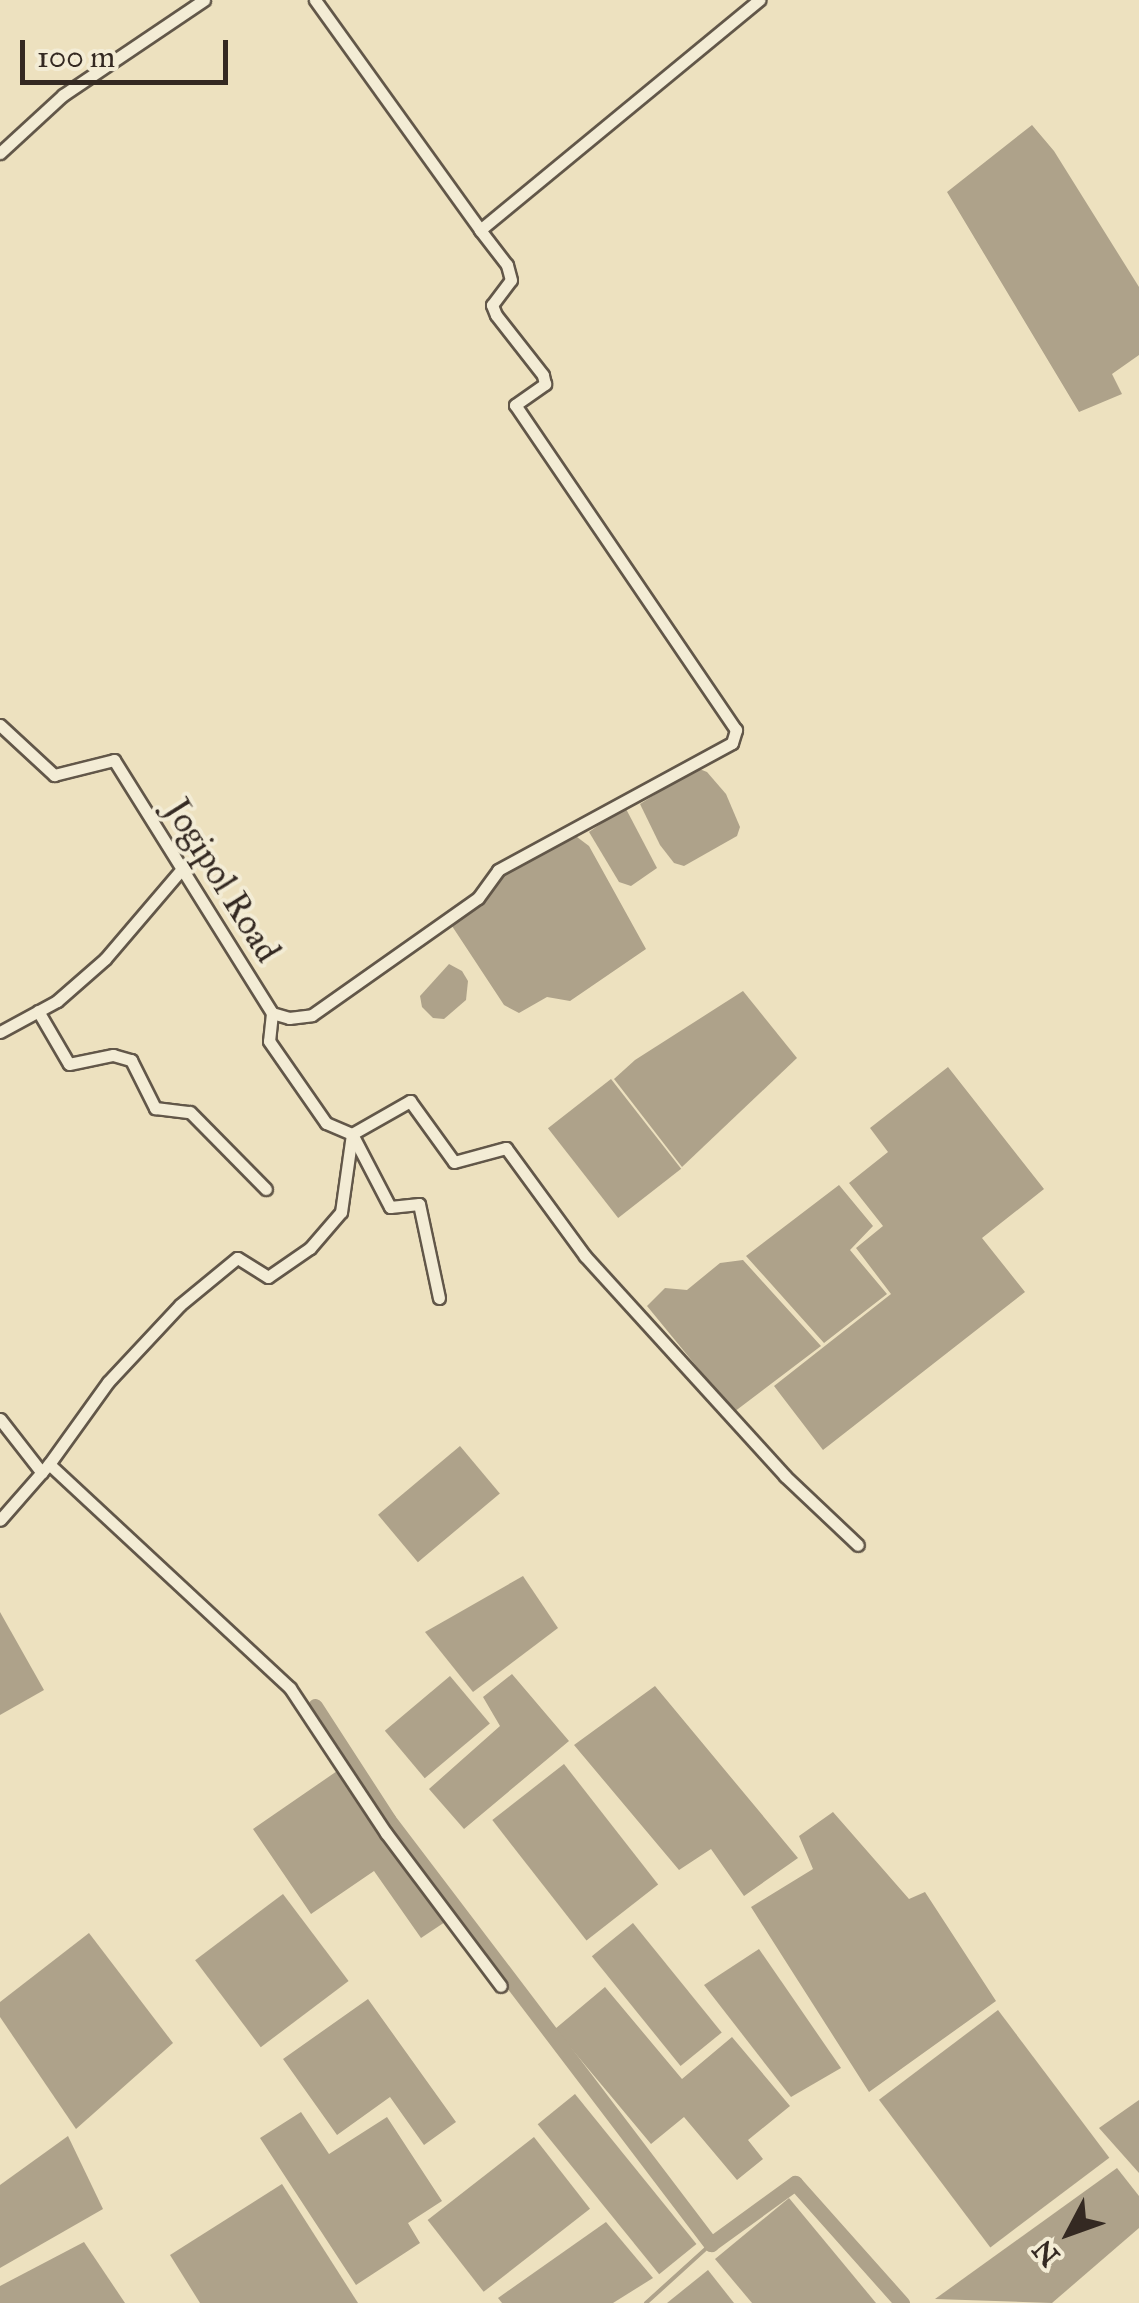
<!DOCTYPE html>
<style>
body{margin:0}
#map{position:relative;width:1139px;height:2303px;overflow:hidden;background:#ede1bf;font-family:"IM FELL Great Primer",serif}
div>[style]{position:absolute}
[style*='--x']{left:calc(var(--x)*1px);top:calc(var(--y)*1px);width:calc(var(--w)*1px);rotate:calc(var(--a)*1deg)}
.water>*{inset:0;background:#aea28a;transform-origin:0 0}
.stream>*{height:4px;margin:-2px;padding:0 2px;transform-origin:2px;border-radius:2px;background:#aea28a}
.canal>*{height:15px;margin:-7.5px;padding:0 7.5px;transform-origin:7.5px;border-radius:7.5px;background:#aea28a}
.roads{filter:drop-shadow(2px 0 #625749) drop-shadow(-2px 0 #625749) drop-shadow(0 2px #625749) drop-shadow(0 -2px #625749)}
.minor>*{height:11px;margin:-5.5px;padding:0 5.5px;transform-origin:5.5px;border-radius:5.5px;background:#f3ecd5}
span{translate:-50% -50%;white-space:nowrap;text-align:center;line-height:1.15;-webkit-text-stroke:8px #f3ecd5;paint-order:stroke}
.street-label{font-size:35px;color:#342922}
.north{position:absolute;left:1019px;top:2183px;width:100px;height:100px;-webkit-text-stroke:8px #f3ecd5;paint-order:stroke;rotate:229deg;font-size:28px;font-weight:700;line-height:40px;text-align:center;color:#342922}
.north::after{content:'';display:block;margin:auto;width:35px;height:45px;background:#342922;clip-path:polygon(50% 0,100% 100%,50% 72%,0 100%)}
.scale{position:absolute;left:20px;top:40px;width:208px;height:45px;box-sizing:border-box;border:5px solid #342922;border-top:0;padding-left:12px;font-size:30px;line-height:35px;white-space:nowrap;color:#342922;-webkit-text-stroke:8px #f3ecd5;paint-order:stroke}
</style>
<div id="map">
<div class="water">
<i style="clip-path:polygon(1032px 125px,1054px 151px,1139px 287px,1139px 355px,1112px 374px,1122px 394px,1079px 412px,947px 192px)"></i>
<i style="clip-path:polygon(697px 768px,707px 772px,726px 794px,740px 827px,737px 836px,684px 866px,674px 863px,660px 845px,640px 804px)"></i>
<i style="clip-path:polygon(625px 807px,657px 868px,631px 886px,619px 882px,589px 832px)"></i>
<i style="clip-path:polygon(573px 834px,589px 846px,646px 949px,570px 1001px,547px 997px,519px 1013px,504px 1005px,452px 926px,504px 871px)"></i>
<i style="clip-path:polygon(449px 964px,462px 971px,468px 981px,466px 1000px,444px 1019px,433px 1018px,422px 1007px,420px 996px)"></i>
<i style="clip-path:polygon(743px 991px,797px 1058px,682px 1167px,614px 1079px,635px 1060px)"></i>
<i style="clip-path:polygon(948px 1067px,1044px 1189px,982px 1238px,1025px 1292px,823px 1450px,774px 1386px,891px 1294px,856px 1248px,883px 1226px,849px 1183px,888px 1152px,870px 1128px)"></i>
<i style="left:611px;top:1079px;width:114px;height:80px;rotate:52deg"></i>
<i style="clip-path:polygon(839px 1185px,873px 1226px,850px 1250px,887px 1294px,824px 1343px,746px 1256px)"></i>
<i style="clip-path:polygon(743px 1260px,821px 1346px,734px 1412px,647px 1306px,665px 1288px,687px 1290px,720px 1263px)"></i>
<i style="left:460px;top:1446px;width:62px;height:107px;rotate:50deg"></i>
<i style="clip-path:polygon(523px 1576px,558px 1628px,473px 1692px,425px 1632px)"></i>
<i style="clip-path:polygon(0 1612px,44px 1690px,0 1715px)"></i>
<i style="clip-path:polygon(512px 1674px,569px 1741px,464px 1829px,429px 1789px,500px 1726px,483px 1697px)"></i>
<i style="left:450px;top:1676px;width:62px;height:85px;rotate:50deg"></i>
<i style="clip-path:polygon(655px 1686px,798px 1858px,744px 1896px,711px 1849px,679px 1870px,574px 1745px)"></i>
<i style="left:564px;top:1764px;width:153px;height:91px;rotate:52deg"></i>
<i style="clip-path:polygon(340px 1769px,445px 1922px,421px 1938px,374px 1871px,311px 1914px,253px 1829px)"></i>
<i style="clip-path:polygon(833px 1812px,909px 1899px,925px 1892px,996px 2001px,869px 2092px,751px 1907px,813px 1869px,799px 1836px)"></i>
<i style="left:283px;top:1894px;width:109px;height:110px;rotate:53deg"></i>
<i style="left:633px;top:1923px;width:141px;height:53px;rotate:51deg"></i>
<i style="clip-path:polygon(89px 1933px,173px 2043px,76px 2129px,0 2017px,0 2002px)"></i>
<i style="clip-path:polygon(759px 1949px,841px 2068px,791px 2097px,704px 1985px)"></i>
<i style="clip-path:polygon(605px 1987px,682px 2079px,732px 2037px,790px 2106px,748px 2140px,763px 2159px,737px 2180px,684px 2117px,651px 2144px,555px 2029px)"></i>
<i style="clip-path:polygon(368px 1999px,456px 2122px,424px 2145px,390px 2097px,337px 2135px,283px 2059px)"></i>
<i style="left:998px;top:2010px;width:185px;height:149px;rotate:53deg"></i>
<i style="left:575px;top:2094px;width:193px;height:48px;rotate:51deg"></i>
<i style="clip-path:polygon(1139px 2100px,1139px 2173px,1099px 2128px)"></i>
<i style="clip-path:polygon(301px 2112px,329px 2154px,387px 2117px,442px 2201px,408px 2223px,420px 2243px,356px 2285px,260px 2138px)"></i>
<i style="clip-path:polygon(68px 2136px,103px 2209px,0 2268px,0 2185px)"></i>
<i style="left:534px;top:2137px;width:91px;height:135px;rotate:52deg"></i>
<i style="clip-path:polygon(1117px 2168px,1139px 2196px,1139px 2228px,1052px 2303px,935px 2299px)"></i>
<i style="clip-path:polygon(282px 2184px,358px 2303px,200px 2303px,170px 2255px)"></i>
<i style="clip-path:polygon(789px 2198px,876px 2303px,752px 2303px,715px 2259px)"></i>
<i style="clip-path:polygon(606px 2222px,653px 2278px,613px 2303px,502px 2303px,498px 2298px)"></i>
<i style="clip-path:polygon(84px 2242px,125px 2303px,0 2303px,0 2286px)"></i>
<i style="clip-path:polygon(708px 2270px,734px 2303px,667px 2303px)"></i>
</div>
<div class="stream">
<i style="--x:646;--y:2303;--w:88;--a:-42.2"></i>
</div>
<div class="canal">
<i style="--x:315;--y:1706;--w:135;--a:57.1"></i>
<i style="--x:388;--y:1819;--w:534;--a:52.77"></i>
<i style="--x:711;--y:2244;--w:104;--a:-36"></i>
<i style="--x:795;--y:2183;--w:161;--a:48.3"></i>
</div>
<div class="roads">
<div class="minor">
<i style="--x:315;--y:0;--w:283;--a:54.3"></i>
<i style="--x:0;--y:153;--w:86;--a:-42.6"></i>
<i style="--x:63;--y:95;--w:170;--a:-34"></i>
<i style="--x:0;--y:725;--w:74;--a:42.8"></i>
<i style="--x:54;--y:775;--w:62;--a:-14"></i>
<i style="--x:114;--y:760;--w:298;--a:58"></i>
<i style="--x:272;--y:1013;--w:28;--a:96"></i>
<i style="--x:269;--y:1041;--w:100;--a:55.2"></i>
<i style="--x:326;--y:1123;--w:28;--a:23"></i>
<i style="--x:352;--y:1134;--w:79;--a:98"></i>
<i style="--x:341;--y:1212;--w:48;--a:130.7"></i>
<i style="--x:310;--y:1248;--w:51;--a:145.4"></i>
<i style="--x:268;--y:1277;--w:36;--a:-148"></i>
<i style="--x:237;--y:1258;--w:74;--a:140.5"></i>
<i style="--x:180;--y:1305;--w:105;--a:133.1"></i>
<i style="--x:108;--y:1382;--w:101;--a:125.7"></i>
<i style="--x:49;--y:1464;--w:74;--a:131.2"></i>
<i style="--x:38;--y:1011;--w:61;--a:59.7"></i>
<i style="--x:69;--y:1064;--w:45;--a:-11.6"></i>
<i style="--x:113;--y:1055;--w:19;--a:16"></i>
<i style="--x:131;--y:1060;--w:54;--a:63.4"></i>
<i style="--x:155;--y:1108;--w:35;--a:7"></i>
<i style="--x:190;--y:1112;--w:108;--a:45.4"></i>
<i style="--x:272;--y:1013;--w:18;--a:16"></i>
<i style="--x:289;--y:1018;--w:23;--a:-7"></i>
<i style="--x:312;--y:1015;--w:203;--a:-35.2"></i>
<i style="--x:478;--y:898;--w:34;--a:-54"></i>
<i style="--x:498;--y:870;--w:266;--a:-28.5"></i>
<i style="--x:732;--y:743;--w:14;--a:-73"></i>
<i style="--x:736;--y:730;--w:393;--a:-124.2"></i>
<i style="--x:515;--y:405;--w:37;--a:-35"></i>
<i style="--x:545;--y:384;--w:9;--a:-103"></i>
<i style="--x:543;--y:375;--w:76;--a:-128.1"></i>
<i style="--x:496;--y:315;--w:11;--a:-112"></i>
<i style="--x:492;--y:305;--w:31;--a:-53"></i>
<i style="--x:511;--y:280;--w:16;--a:-105"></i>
<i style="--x:507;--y:265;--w:44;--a:-127.6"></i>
<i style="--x:480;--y:230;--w:362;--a:-39.5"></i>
<i style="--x:0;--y:1032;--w:65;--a:-28.5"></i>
<i style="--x:57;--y:1001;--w:64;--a:-41.2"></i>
<i style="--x:105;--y:959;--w:118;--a:-49.5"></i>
<i style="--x:439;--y:1298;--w:96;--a:-102"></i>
<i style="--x:419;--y:1204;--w:29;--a:174"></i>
<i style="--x:390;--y:1207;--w:82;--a:-117.5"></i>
<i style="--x:352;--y:1134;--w:67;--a:-29.6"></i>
<i style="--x:410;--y:1101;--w:75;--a:54.2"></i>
<i style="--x:454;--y:1162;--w:54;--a:-15.1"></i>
<i style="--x:506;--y:1148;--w:134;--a:53.8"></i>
<i style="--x:585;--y:1256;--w:297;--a:47.7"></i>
<i style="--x:785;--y:1476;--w:100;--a:43.4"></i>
<i style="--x:0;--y:1419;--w:68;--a:52.1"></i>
<i style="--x:49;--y:1464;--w:329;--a:42.9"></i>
<i style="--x:290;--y:1688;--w:174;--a:56.5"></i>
<i style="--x:386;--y:1833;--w:191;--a:53.1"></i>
</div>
</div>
<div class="street-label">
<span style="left:222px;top:881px;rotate:58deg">Jogipol Road</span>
</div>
<div class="north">N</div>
<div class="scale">100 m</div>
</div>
